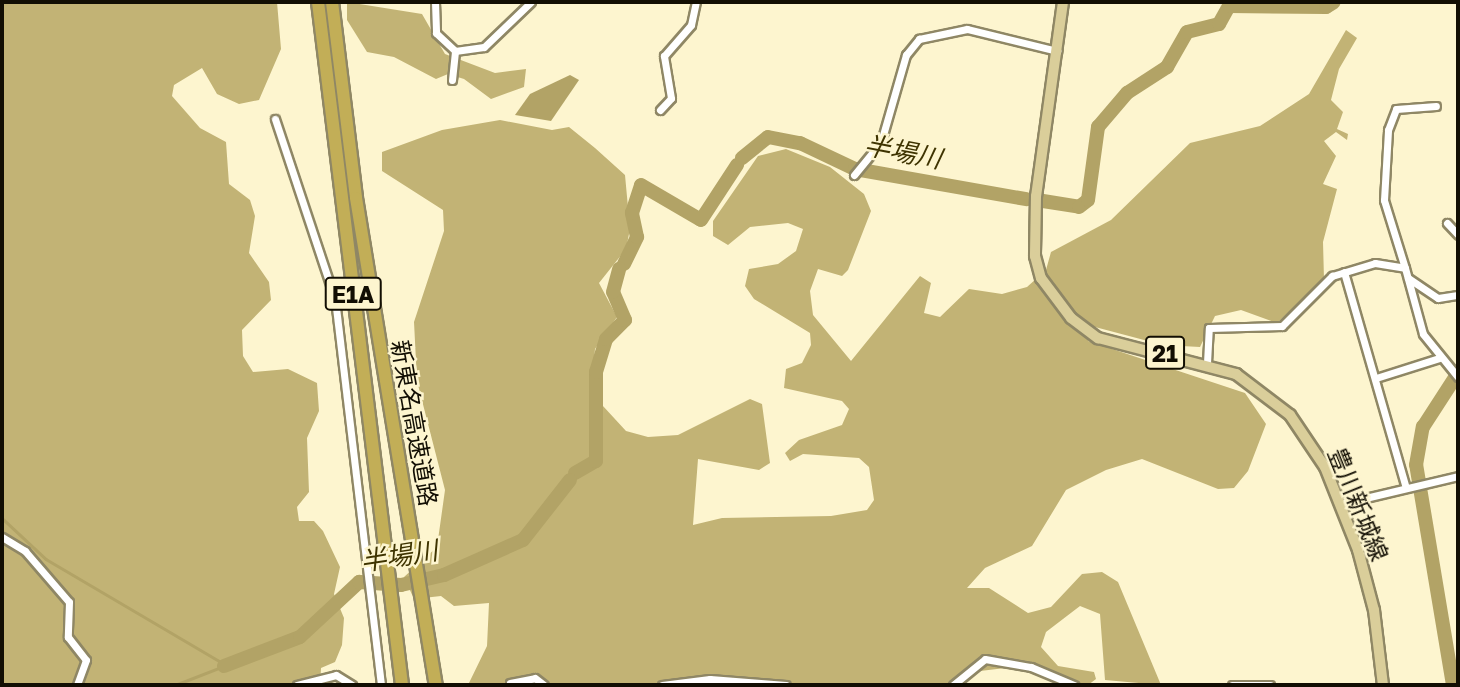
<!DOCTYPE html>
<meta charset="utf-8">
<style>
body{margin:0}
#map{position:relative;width:1460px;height:687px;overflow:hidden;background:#fdf5cf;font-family:"Golos Text","Noto Sans JP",sans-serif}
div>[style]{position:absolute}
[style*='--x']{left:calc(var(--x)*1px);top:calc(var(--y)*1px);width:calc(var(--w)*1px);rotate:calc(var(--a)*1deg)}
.forest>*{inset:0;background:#c2b375}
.water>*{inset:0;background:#b2a366}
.stream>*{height:2.5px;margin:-1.25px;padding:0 1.25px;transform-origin:1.25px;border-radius:1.25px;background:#b2a366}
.river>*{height:14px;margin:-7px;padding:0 7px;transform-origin:7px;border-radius:7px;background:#b2a366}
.roads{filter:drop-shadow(2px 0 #8f8765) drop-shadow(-2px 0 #8f8765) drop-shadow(0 2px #8f8765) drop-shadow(0 -2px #8f8765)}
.minor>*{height:7px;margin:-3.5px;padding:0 3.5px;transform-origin:3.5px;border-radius:3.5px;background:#fff}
.primary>*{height:10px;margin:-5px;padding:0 5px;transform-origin:5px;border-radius:5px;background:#dace9a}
.motorway>*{height:12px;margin:-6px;padding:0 6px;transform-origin:6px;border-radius:6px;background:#c2ae57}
span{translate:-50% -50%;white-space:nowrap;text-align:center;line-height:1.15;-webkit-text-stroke:5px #fdf5cf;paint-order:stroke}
.shield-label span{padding:2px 5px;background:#fdf5cf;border:2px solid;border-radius:5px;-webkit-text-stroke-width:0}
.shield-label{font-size:23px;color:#120e03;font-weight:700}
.street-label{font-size:24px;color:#120e03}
.water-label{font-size:26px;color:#3e3300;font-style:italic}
.frame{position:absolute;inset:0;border:4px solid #120e03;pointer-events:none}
</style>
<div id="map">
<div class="forest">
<i style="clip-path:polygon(2px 2px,277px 2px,281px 49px,259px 100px,239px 104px,217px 94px,202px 68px,174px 85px,172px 96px,200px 128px,226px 142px,229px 184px,250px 200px,255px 216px,249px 253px,269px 282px,271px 300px,242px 330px,243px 356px,253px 372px,288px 369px,317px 383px,319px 411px,307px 438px,309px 492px,297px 507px,299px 521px,314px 521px,323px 531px,340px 567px,334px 594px,344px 618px,342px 645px,335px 662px,321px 668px,320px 685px,2px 685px)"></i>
<i style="clip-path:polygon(347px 2px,422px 14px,445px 54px,495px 73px,526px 69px,524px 87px,491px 99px,464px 79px,448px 74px,436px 79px,394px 57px,367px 52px,347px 20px)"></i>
<i style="clip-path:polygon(1346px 30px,1357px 38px,1339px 69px,1331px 100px,1343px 112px,1337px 129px,1348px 134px,1347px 140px,1336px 132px,1324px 141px,1336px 156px,1323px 184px,1337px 189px,1323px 242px,1324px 279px,1277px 323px,1241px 310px,1215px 316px,1200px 347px,1163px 345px,1095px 327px,1088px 341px,1245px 393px,1266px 424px,1248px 471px,1234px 488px,1218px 489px,1142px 459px,1106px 470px,1066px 490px,1032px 546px,985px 568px,967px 588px,989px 588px,1028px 613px,1051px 607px,1082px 574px,1102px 572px,1118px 582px,1161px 685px,1105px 680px,1100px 614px,1080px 606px,1046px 632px,1041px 647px,1058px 666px,1094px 672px,1096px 679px,1088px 685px,1056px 683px,1014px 667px,980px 671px,960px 685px,468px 685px,487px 646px,489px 603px,454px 606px,441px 596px,414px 599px,404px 577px,437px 547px,445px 490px,417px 381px,414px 322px,444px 231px,443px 210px,382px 171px,382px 152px,442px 130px,500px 120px,552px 130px,569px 127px,595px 148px,625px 175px,630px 229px,626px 249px,599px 283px,617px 317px,595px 349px,591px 393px,626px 431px,648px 437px,678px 435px,750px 399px,762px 404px,770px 463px,759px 470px,698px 459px,693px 525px,722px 518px,831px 516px,867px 510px,874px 500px,869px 467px,859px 458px,803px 454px,790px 461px,785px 453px,799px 440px,842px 425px,849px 409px,842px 401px,784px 388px,786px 369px,802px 363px,811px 345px,810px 333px,754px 299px,745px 286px,749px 269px,778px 264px,796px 251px,803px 229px,788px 223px,750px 227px,728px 245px,713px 236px,713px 221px,758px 156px,786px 149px,830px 167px,864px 194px,871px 211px,848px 270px,842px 276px,818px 269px,810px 291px,813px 315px,851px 361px,920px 276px,931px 283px,924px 313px,940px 317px,969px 289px,1002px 294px,1027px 287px,1046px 270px,1051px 252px,1111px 220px,1190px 143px,1260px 126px,1309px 94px)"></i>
</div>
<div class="water">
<i style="clip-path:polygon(570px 75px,579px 80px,551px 121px,515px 115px,530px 94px)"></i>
</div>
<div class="stream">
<i style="--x:2;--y:518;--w:60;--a:43"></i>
<i style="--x:46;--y:559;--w:209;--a:30.5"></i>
<i style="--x:175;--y:685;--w:53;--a:-21.2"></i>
</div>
<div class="river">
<i style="--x:742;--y:158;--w:33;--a:-39"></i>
<i style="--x:768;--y:137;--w:33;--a:11"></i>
<i style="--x:800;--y:143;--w:61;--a:25.3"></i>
<i style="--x:855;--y:169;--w:174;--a:10"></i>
<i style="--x:1043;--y:201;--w:36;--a:9"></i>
<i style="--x:1079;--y:207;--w:11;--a:-38"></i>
<i style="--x:1088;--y:200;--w:74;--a:-82.2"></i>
<i style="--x:1098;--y:127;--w:45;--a:-49.5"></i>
<i style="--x:1127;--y:93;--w:48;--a:-33"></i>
<i style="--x:1167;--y:67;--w:40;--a:-60.3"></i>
<i style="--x:1187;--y:32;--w:33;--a:-14"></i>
<i style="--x:1219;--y:24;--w:21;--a:-61"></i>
<i style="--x:1229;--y:6;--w:97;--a:0.6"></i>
<i style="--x:1326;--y:7;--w:9;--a:-32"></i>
<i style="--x:624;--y:264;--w:30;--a:-64"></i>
<i style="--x:637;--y:237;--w:25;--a:-102"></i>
<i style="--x:632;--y:213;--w:29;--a:-72"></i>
<i style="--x:641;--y:185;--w:69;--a:30.3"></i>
<i style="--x:701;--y:220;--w:66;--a:-56.8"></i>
<i style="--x:575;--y:473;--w:24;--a:-30"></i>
<i style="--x:596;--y:461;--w:89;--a:-90"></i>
<i style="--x:596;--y:372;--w:34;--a:-73"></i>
<i style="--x:606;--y:339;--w:27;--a:-45"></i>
<i style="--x:625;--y:320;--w:30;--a:-113"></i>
<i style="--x:613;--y:292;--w:24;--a:-75"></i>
<i style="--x:224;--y:666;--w:81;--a:-20.9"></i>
<i style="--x:300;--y:637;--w:81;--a:-43"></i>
<i style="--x:359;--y:582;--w:42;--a:4.1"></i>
<i style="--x:401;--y:585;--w:44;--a:-13.1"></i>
<i style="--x:444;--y:575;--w:86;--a:-23.9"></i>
<i style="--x:523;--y:540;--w:76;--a:-51.9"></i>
<i style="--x:1453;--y:685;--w:223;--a:-99.5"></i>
<i style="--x:1416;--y:465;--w:39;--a:-80"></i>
<i style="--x:1423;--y:427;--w:64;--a:-57.1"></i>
</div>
<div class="roads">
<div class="minor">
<i style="--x:435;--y:2;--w:31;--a:88"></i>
<i style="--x:436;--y:33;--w:26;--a:43"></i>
<i style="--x:452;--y:80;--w:29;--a:-84"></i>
<i style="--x:455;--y:51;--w:29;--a:-8"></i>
<i style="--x:484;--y:47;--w:65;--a:-43.8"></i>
<i style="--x:660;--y:110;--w:16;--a:-47"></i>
<i style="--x:671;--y:98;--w:43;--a:-99.5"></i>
<i style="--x:664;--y:56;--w:41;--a:-48.9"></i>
<i style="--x:691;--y:25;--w:24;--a:-78"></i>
<i style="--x:275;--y:119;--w:190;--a:71.6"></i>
<i style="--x:335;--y:299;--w:389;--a:83.2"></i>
<i style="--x:854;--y:175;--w:43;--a:-50.7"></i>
<i style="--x:881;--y:142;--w:91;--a:-74"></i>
<i style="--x:906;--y:55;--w:21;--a:-51"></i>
<i style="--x:919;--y:39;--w:49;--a:-11.8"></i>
<i style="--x:967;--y:29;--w:93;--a:13.7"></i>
<i style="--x:1447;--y:223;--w:16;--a:47"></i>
<i style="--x:1405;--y:268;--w:71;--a:-107.2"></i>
<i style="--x:1384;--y:200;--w:70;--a:-86.7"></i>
<i style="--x:1388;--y:130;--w:22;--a:-69"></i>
<i style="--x:1396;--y:109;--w:40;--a:-4.3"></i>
<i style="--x:1344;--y:272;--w:222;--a:74"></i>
<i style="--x:1408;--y:278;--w:36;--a:34"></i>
<i style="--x:1438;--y:298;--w:20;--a:-9"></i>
<i style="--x:1207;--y:363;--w:35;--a:-87"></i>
<i style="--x:1209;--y:328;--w:73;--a:-1.6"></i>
<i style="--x:1282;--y:326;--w:71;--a:-45"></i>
<i style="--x:1332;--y:276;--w:45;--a:-16.8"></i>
<i style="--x:1375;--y:263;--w:30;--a:9"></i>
<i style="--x:1405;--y:268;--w:68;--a:74.7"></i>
<i style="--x:1423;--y:334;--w:55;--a:50.9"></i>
<i style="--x:1376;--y:378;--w:66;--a:-17.6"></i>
<i style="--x:1340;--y:504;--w:121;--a:-13.3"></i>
<i style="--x:2;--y:537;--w:27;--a:31"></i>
<i style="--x:25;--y:551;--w:67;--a:49.2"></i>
<i style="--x:69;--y:602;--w:35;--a:92"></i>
<i style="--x:68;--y:637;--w:29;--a:52"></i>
<i style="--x:86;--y:660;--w:27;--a:110"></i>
<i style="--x:510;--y:683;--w:25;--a:-11"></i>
<i style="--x:535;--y:678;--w:11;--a:38"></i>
<i style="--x:297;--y:685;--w:40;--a:-14.4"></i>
<i style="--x:336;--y:675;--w:19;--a:32"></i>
<i style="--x:662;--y:685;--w:48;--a:-7.1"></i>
<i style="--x:710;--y:679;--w:76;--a:4.5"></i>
<i style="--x:953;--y:685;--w:41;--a:-39.1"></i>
<i style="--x:985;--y:659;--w:47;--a:9.9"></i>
<i style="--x:1031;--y:667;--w:47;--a:22.7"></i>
<i style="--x:1232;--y:685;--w:38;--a:0"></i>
</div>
<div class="primary">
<i style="--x:1063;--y:2;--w:196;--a:97.9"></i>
<i style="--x:1036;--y:196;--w:60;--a:91"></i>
<i style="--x:1035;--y:256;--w:23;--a:75"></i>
<i style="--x:1041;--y:278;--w:50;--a:53.1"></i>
<i style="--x:1071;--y:318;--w:34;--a:37"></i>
<i style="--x:1098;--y:338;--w:143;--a:14.6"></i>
<i style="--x:1236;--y:374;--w:68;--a:37.2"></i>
<i style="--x:1290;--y:415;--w:63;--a:56.1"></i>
<i style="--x:1325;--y:467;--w:89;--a:68.3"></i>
<i style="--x:1358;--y:550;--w:62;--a:75.1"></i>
<i style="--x:1374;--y:610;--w:76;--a:83.2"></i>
</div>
<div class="motorway">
<i style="--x:318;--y:2;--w:688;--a:82.99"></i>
<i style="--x:332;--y:2;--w:197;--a:83"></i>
<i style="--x:356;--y:198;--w:494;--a:80.7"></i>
</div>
</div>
<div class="shield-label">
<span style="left:353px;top:294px">E1A</span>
<span style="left:1165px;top:353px">21</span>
</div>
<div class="street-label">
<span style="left:415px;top:423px;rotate:80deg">新東名高速道路</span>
<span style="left:1359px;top:504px;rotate:68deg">豊川新城線</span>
</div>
<div class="water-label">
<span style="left:903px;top:152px;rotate:11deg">半場川</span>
<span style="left:399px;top:556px;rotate:-9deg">半場川</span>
</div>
<div class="frame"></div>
</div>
